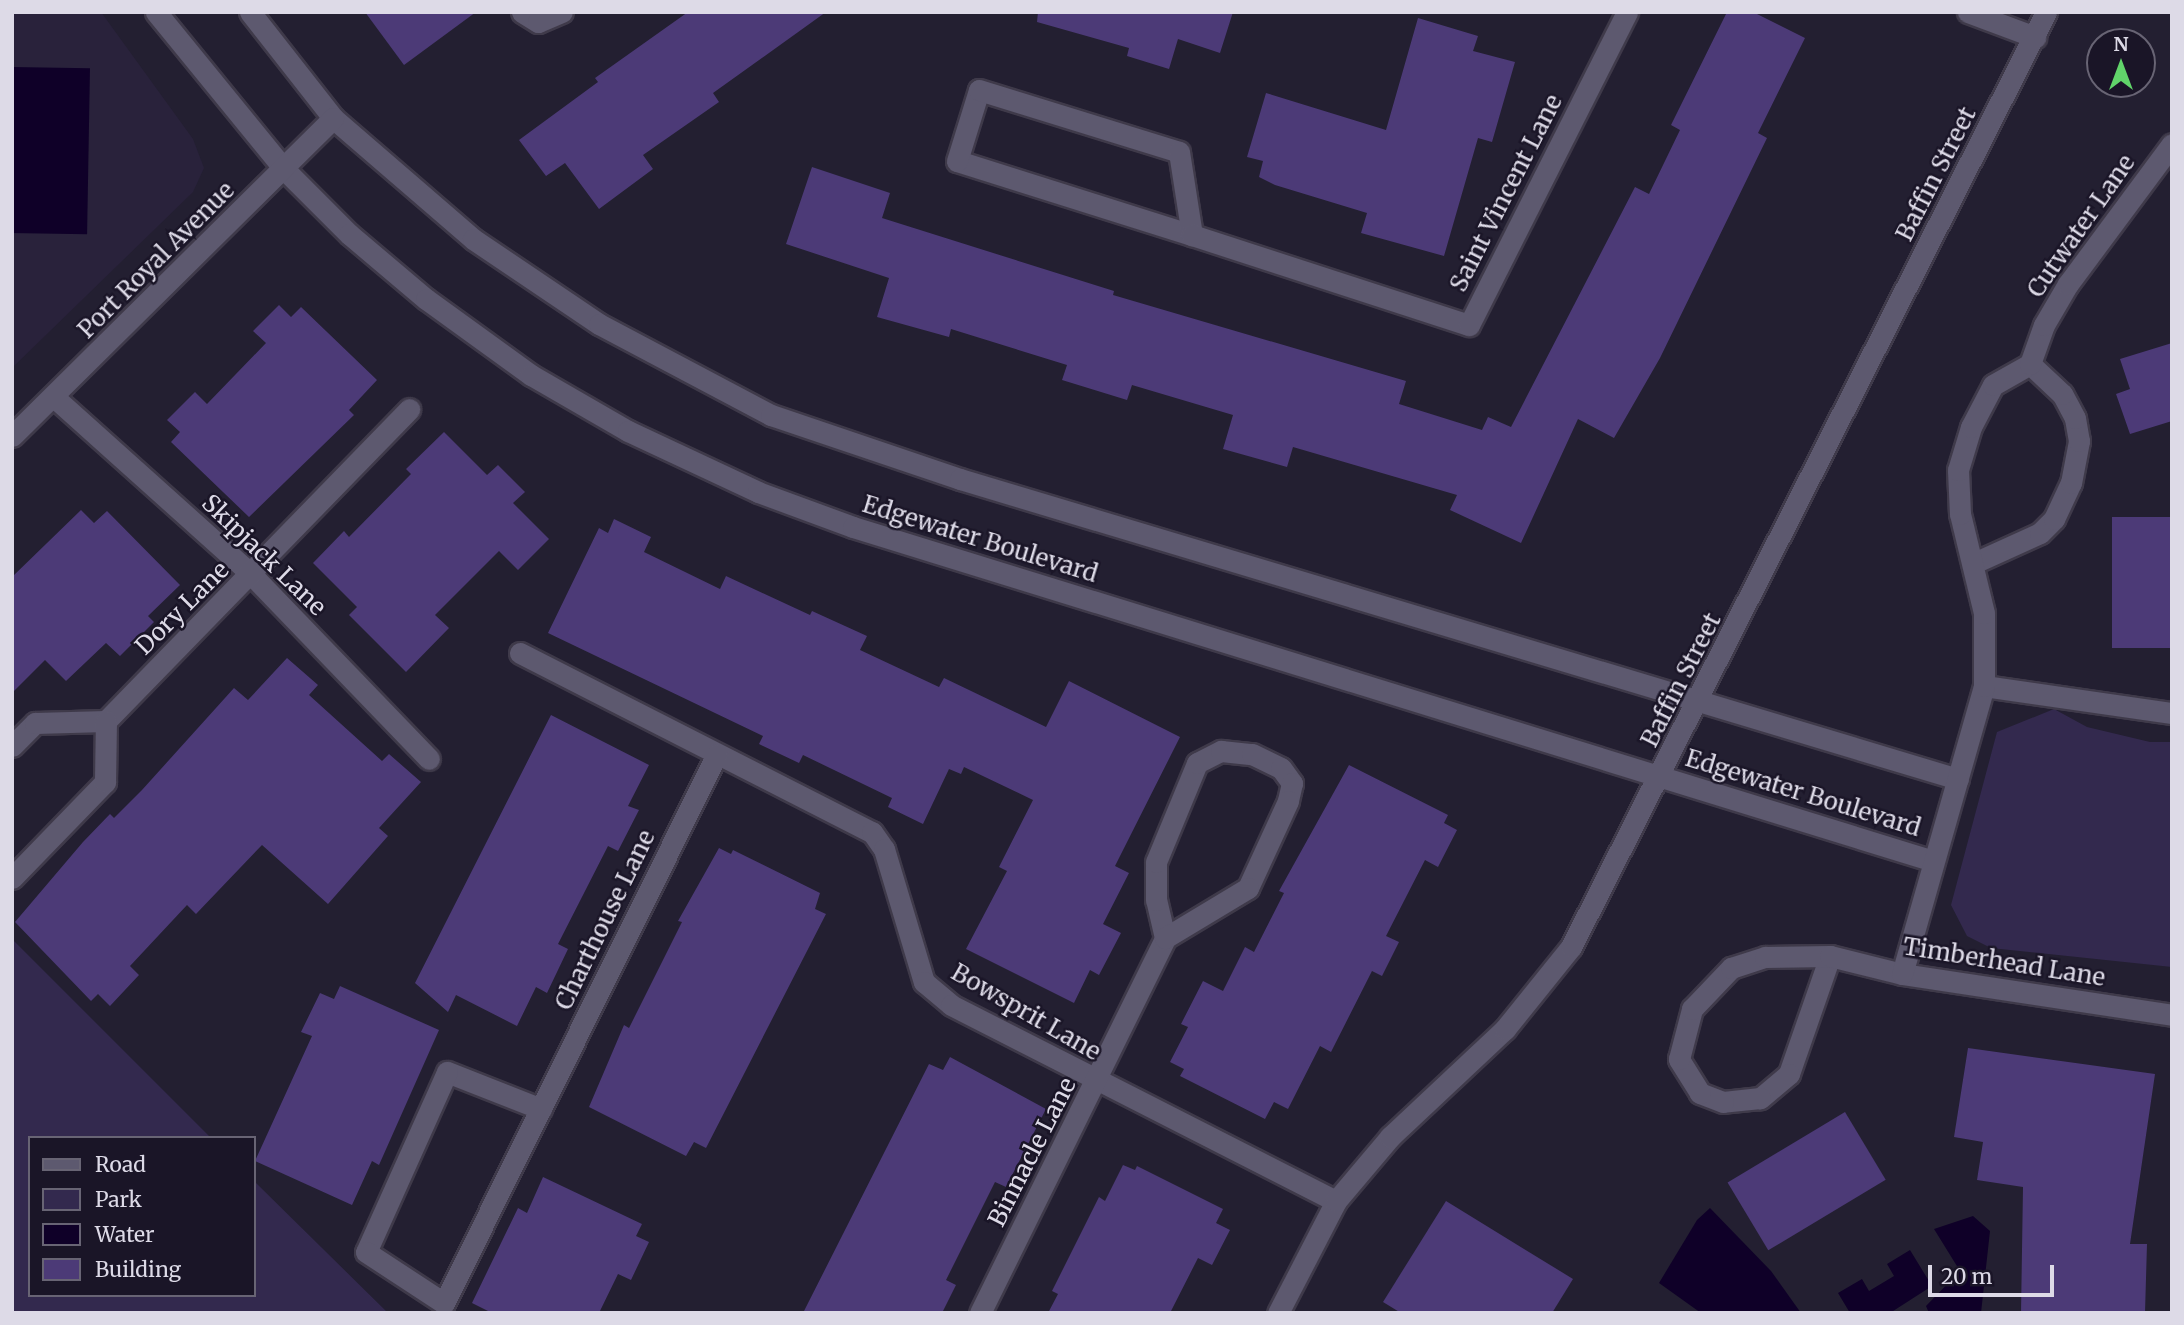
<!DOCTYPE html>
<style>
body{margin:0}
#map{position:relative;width:2184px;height:1325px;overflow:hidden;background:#231f31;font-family:Merriweather,serif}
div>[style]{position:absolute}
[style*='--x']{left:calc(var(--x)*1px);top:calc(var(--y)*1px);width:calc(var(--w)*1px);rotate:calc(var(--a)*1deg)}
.built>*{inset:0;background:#29223b}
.green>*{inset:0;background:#33294e}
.water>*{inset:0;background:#0f0028;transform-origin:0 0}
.building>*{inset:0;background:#4c3a77;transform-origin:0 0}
.roads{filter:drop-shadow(2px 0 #3f3a4a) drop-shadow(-2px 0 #3f3a4a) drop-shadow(0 2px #3f3a4a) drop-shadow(0 -2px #3f3a4a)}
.minor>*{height:21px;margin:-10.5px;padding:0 10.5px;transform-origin:10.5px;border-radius:10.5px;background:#5d596f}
span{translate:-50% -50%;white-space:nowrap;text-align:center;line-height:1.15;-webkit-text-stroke:5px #1a1527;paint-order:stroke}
.street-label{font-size:24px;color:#dddae7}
.frame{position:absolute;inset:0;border:14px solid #dddae7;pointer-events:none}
.legend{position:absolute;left:28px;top:1136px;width:228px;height:161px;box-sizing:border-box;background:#1a1527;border:2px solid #686474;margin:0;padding:9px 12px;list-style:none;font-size:21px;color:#dddae7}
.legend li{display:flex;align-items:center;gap:14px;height:35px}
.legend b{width:35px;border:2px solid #686474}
.north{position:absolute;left:2086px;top:28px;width:70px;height:70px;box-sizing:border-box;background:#1a1527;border:2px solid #686474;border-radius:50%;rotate:0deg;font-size:19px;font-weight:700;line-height:28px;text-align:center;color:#dddae7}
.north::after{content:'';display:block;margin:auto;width:24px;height:32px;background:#61d46a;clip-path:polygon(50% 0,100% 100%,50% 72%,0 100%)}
.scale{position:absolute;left:1928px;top:1265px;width:126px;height:32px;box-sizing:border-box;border:4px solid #dddae7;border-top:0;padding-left:9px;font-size:21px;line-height:24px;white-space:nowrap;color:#dddae7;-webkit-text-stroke:5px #1a1527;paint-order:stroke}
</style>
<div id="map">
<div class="built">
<i style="clip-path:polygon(12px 12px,101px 12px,193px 139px,204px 168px,193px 192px,12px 368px)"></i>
</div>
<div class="green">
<i style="clip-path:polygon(2054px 709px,2087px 727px,2150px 742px,2172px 742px,2172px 967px,1991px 948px,1967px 936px,1951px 905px,1997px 732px)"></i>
<i style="clip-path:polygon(12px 939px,211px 1138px,30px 1138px,30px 1295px,254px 1295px,254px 1181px,388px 1313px,12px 1313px)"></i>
</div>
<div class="water">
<i style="left:12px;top:67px;width:78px;height:166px;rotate:1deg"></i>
<i style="clip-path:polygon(1710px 1208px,1771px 1271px,1801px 1313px,1701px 1313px,1659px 1283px,1697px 1220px)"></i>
<i style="clip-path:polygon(1973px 1216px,1990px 1231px,1981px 1313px,1929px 1313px,1926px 1306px,1960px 1271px,1934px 1229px)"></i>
<i style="clip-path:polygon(1910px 1250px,1932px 1286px,1890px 1313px,1850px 1313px,1838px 1293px,1862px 1279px,1869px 1291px,1894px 1276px,1887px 1264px)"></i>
</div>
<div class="building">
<i style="clip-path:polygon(365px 12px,476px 12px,404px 65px)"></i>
<i style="clip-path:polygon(688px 12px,826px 12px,713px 93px,719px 102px,643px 155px,653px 169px,599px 209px,565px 163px,546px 176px,519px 140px,598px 82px,595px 78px)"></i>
<i style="clip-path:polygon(1038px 12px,1233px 12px,1220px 53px,1178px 39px,1169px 69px,1127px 56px,1129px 48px,1037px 22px)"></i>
<i style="clip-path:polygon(1727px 12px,1753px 12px,1805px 38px,1758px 133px,1767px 138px,1660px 358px,1614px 438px,1578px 419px,1521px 543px,1450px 510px,1457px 495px,1293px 447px,1287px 467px,1223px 449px,1233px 415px,1132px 385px,1127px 400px,1062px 380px,1067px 365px,951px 329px,949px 337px,877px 317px,889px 278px,786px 244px,812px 167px,890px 193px,882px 218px,1114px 291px,1113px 295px,1406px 381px,1399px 404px,1482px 430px,1488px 417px,1511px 427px,1635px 187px,1649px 194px,1680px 130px,1671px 125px)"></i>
<i style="clip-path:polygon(1418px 18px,1478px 36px,1473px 51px,1515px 62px,1492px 142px,1478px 138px,1444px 256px,1361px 233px,1367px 213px,1275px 185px,1259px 177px,1263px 161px,1247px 157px,1266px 93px,1386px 130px)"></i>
<i style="clip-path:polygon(279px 305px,291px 317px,301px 307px,377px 380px,349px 410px,354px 415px,249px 517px,171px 442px,180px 432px,167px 420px,195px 392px,207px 404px,266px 343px,253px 331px)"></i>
<i style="clip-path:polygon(2172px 343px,2172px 421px,2130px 434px,2116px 394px,2130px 389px,2120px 359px)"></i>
<i style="clip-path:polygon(444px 432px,487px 475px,498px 465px,525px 492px,513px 503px,549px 539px,518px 570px,499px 551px,435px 615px,449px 628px,406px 672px,349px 615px,357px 607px,313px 563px,344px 531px,349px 537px,411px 474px,406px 469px)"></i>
<i style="clip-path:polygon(81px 510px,94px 523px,107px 511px,180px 585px,148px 616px,154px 622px,120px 656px,106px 643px,66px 681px,45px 660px,12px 693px,12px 577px)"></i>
<i style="left:2112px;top:517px;width:60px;height:131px"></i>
<i style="clip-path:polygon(614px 519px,651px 537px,644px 552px,720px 589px,726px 576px,810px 615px,812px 611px,867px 636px,860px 650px,939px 687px,944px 678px,1046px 727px,1069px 681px,1180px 737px,1115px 866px,1129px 873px,1103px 924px,1121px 933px,1099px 975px,1090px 970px,1074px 1003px,966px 949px,1007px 871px,999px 867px,1033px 800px,964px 767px,961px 774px,949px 769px,923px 824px,888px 807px,892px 798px,803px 755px,799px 763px,759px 744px,763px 736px,548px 633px,599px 528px,608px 533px)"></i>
<i style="clip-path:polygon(287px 658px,318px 685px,309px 695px,382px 761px,389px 754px,421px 782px,379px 828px,388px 836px,328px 904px,262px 845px,196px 914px,187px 905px,130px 966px,139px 975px,110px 1006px,98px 994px,91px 1001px,15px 922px,83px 842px,110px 814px,114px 818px,142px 790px,234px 688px,248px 700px)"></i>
<i style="clip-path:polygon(551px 715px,649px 765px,628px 806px,639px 810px,618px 851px,608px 846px,558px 944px,568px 949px,547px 993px,536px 987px,517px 1026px,456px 995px,448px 1012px,415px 983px)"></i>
<i style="clip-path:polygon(1349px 765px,1448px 815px,1444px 823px,1457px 830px,1438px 867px,1425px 860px,1386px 936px,1399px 942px,1382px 976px,1372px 971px,1331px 1052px,1320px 1046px,1288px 1109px,1274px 1102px,1265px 1119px,1180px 1076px,1184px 1069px,1170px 1062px,1188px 1027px,1181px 1024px,1203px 981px,1223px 991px,1245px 947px,1254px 952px,1284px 893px,1279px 891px)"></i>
<i style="clip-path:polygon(719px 848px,731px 854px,733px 850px,820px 893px,815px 909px,826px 914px,706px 1148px,694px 1142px,686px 1156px,589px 1107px,624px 1025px,629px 1028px,682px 922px,678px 921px)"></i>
<i style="clip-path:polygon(340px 986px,439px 1030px,379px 1165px,372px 1161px,352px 1205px,255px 1161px,312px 1036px,301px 1032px,320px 993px,334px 999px)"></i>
<i style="clip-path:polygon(1968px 1048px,2155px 1074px,2130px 1244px,2147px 1244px,2145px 1313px,2021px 1313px,2023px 1187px,1977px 1180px,1983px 1142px,1954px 1137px)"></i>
<i style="clip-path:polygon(950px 1057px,1046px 1109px,1006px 1187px,995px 1182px,946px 1280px,956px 1285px,942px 1313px,803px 1313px,929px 1064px,943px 1070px)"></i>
<i style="left:1845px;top:1112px;width:79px;height:137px;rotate:59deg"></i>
<i style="clip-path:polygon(1123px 1165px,1135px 1170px,1137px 1166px,1223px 1209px,1216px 1223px,1230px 1230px,1212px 1265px,1198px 1258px,1170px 1313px,1048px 1313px,1058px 1294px,1052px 1291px,1099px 1197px,1105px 1201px)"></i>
<i style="clip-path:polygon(543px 1177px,642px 1224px,636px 1236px,649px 1242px,631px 1280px,618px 1274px,599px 1313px,492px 1313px,472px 1303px,518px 1208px,527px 1213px)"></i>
<i style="clip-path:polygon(1446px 1201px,1573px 1279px,1552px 1313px,1401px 1313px,1383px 1302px)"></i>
</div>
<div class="roads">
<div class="minor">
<i style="--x:156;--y:12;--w:204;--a:50.8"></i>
<i style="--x:285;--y:170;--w:91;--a:45"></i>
<i style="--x:349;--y:234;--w:101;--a:40.2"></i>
<i style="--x:426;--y:299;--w:130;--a:35.9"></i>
<i style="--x:531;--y:375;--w:112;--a:30"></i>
<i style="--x:628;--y:431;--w:144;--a:25.1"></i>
<i style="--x:758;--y:492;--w:101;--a:20.2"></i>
<i style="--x:853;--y:527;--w:1130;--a:17.18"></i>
<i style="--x:250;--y:12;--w:135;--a:51.9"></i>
<i style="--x:333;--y:118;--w:185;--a:40.8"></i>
<i style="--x:473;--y:239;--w:152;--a:34"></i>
<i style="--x:599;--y:324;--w:195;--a:27.9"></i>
<i style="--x:771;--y:415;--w:200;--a:18.7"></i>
<i style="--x:960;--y:479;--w:1042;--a:16.73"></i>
<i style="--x:522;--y:12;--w:19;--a:32"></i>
<i style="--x:538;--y:22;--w:26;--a:-23"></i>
<i style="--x:1968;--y:12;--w:72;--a:20.5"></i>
<i style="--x:1192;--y:235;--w:246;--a:-162.5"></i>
<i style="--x:957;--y:161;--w:74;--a:-72.8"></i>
<i style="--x:979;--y:90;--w:209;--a:17.2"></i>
<i style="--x:1179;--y:152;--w:84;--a:81.1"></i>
<i style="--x:1192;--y:235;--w:291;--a:18"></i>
<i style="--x:1469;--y:325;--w:351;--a:-63.2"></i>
<i style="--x:55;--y:398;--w:265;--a:41.9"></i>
<i style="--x:252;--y:575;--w:255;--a:46.1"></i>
<i style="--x:12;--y:436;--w:452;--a:-44.7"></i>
<i style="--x:1974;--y:563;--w:72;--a:-24.4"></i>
<i style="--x:2040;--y:533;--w:20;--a:-45"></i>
<i style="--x:2054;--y:519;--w:40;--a:-65"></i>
<i style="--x:2071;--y:483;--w:43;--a:-79.2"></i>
<i style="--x:2079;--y:441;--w:23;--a:-100"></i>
<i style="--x:2075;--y:418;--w:27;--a:-118"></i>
<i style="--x:2062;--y:394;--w:44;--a:-136.8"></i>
<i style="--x:520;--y:653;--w:395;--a:27"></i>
<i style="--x:872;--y:832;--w:21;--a:55"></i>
<i style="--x:884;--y:849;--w:139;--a:73.3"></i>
<i style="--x:924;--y:982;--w:35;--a:40"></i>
<i style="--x:951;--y:1005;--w:432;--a:27"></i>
<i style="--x:1984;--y:686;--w:190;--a:8.2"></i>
<i style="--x:12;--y:746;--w:33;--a:-45"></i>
<i style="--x:35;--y:723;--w:71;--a:-1.6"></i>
<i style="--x:106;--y:721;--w:435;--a:-45.8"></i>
<i style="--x:12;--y:878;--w:134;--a:-45.9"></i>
<i style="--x:105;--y:782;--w:61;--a:-89.1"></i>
<i style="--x:1830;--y:956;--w:125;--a:109.2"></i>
<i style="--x:1789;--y:1074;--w:38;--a:140"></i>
<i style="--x:1760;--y:1098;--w:37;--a:174"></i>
<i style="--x:1723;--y:1102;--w:25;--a:-159"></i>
<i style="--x:1700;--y:1093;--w:40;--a:-122"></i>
<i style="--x:1679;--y:1059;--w:52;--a:-75.4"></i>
<i style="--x:1692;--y:1009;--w:57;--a:-46.4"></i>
<i style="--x:1731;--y:968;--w:36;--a:-18"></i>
<i style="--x:1765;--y:957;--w:65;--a:-0.9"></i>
<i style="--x:1830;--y:956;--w:74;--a:14"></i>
<i style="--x:1902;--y:974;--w:273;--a:8.6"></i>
<i style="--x:1902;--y:974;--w:299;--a:-74.1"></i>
<i style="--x:1984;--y:686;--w:73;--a:-90"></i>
<i style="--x:1984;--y:613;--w:102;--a:-103.6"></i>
<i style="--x:1960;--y:514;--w:44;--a:-92.6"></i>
<i style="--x:1958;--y:470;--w:45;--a:-73.2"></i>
<i style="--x:1971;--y:427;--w:47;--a:-62.4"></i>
<i style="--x:1993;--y:385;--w:43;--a:-29.6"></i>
<i style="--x:2030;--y:364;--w:41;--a:-70.3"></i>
<i style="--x:2044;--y:325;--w:48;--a:-59.7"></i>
<i style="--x:2068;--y:284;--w:174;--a:-53.4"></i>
<i style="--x:541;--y:1109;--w:101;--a:-158.5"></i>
<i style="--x:447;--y:1072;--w:197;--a:114.2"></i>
<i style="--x:366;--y:1252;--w:93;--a:33.2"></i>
<i style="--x:444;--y:1303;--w:613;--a:-63.56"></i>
<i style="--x:980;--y:1313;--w:418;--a:-63.7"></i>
<i style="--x:1165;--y:938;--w:39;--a:-103"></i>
<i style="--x:1156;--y:900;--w:38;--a:-90"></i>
<i style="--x:1156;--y:862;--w:107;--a:-67.5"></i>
<i style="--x:1197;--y:763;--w:27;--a:-27"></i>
<i style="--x:1221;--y:751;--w:31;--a:6"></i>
<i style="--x:1252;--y:754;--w:32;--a:26"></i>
<i style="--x:1281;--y:768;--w:19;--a:54"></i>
<i style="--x:1292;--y:783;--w:18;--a:103"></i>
<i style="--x:1288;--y:801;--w:96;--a:114.7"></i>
<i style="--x:1248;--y:888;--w:97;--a:148.9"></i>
<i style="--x:1278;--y:1313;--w:126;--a:-62.6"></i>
<i style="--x:1336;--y:1201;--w:84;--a:-49.8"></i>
<i style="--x:1390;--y:1137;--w:158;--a:-43.2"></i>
<i style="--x:1505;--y:1029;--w:105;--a:-51.2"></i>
<i style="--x:1571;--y:947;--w:1049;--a:-63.07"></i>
</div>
</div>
<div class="street-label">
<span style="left:1936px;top:174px;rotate:-63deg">Baffin Street</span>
<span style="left:1506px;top:193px;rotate:-63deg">Saint Vincent Lane</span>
<span style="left:2081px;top:226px;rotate:-55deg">Cutwater Lane</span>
<span style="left:156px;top:260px;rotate:-45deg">Port Royal Avenue</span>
<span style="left:980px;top:539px;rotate:17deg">Edgewater Boulevard</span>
<span style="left:264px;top:555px;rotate:44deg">Skipjack Lane</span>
<span style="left:182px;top:608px;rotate:-45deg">Dory Lane</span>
<span style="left:1681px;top:680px;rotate:-63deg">Baffin Street</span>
<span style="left:1803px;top:793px;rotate:17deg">Edgewater Boulevard</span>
<span style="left:605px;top:920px;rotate:-64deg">Charthouse Lane</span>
<span style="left:2004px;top:962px;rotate:9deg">Timberhead Lane</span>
<span style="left:1026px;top:1012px;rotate:30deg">Bowsprit Lane</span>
<span style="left:1032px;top:1152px;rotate:-63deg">Binnacle Lane</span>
</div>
<div class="frame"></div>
<ul class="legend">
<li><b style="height:9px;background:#5d596f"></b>Road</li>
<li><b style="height:19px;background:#33294e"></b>Park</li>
<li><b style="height:19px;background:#0f0028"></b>Water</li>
<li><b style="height:19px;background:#4c3a77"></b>Building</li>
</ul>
<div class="north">N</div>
<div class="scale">20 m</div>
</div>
